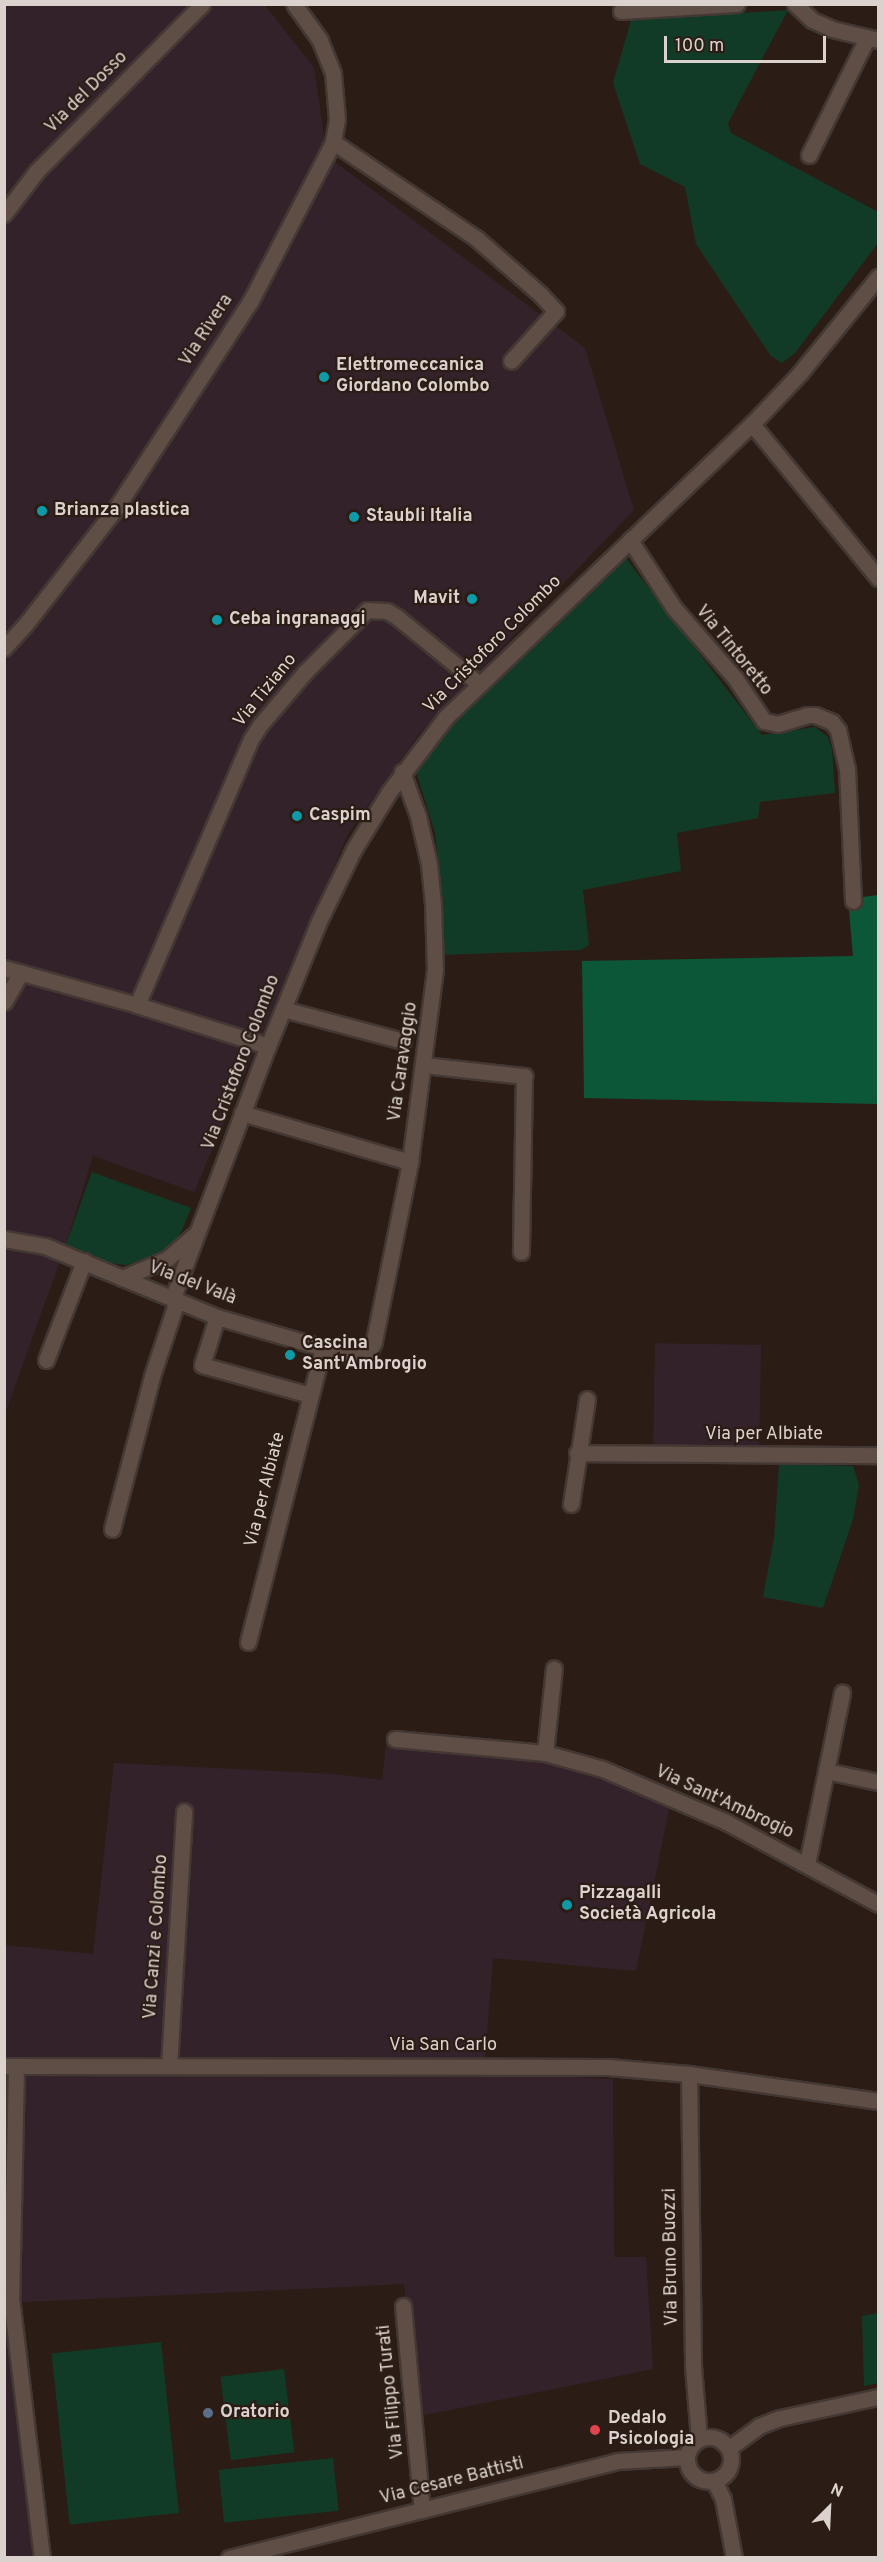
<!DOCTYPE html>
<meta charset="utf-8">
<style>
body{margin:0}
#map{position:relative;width:883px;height:2562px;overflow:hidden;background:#2b1d16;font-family:Overpass,sans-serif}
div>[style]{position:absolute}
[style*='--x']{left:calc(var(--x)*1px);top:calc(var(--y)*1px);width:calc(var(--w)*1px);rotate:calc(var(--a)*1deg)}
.industrial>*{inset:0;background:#34222b;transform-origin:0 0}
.green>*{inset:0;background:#123b27;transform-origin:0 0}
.forest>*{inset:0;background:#0c5737}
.roads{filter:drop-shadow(2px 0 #433833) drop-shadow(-2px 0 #433833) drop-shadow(0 2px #433833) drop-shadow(0 -2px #433833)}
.minor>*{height:15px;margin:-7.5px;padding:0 7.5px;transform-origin:7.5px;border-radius:7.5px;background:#5e4e46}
.minor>.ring{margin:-7.5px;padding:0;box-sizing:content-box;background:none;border:15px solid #5e4e46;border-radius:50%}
.dots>*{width:16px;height:16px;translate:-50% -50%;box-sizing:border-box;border:3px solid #2b1d16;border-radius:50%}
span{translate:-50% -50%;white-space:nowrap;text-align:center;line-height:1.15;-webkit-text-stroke:4.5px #2b1d16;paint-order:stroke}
.street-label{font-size:18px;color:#dcd2cd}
.poi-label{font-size:18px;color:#dcd2cd;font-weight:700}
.left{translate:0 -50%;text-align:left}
.right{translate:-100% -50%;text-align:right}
.frame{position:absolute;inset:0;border:6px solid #dcd2cd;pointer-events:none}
.north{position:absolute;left:799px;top:2478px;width:60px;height:60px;-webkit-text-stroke:4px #2b1d16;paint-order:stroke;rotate:24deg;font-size:16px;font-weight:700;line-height:24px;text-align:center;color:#dcd2cd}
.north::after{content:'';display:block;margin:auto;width:21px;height:27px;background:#dcd2cd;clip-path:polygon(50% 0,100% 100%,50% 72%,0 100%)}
.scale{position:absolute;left:664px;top:36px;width:162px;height:27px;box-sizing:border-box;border:3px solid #dcd2cd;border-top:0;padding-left:8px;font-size:18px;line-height:21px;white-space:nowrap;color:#dcd2cd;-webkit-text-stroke:4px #2b1d16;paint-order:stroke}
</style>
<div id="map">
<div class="industrial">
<i style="clip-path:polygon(4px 5px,265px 5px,314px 68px,327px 156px,585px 348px,634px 510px,420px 733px,348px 834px,194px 1192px,93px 1156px,65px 1247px,5px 1414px)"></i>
<i style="left:761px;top:1345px;width:103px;height:106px;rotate:91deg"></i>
<i style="clip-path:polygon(386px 1745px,548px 1761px,670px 1804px,636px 1971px,493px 1958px,485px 2059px,487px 2073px,613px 2079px,614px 2257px,646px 2257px,653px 2369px,420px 2416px,404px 2284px,5px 2303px,34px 2557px,5px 2558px,5px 1945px,93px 1954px,114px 1763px,335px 1774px,382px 1780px)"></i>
</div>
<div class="green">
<i style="clip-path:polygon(788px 10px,728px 123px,731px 133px,878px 212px,878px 243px,795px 353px,782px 363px,771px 356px,696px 244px,685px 187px,640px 164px,613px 83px,631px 20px)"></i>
<i style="clip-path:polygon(624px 556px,762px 735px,815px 727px,828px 737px,832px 749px,835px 793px,760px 802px,758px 818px,677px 833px,681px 871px,583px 890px,589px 945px,581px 950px,442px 955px,441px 887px,435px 833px,415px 768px,429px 747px)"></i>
<i style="clip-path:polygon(92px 1172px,191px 1208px,181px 1232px,171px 1247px,159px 1255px,126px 1265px,108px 1263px,65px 1247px)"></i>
<i style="clip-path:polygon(779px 1464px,853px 1466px,859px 1485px,853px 1519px,823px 1608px,763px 1597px,774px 1538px)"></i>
<i style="clip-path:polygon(878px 2313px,878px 2383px,864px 2386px,862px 2316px)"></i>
<i style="left:161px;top:2342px;width:172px;height:110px;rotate:84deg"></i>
<i style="left:284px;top:2369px;width:84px;height:64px;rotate:83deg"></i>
<i style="left:333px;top:2458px;width:53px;height:115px;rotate:84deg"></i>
</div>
<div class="forest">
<i style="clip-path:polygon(878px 895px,878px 1104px,584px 1098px,582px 961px,853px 956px,848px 899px)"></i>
</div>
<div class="roads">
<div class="minor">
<i style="--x:795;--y:4;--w:23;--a:43"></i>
<i style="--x:812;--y:20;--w:22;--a:24"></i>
<i style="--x:832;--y:29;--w:47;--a:13.4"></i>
<i style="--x:621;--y:11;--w:116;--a:-3.5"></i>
<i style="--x:333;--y:142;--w:172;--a:33.9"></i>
<i style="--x:476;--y:238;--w:86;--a:41.2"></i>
<i style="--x:541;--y:295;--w:22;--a:47"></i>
<i style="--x:556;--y:311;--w:67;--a:132"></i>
<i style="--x:809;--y:155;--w:131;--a:-63.6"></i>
<i style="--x:4;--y:214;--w:53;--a:-52.7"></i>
<i style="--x:36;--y:172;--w:236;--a:-45.3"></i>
<i style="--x:752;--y:424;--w:199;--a:50.7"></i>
<i style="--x:630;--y:540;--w:81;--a:57.1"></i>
<i style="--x:674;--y:608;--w:93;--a:48.9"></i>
<i style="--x:735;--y:678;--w:52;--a:56"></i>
<i style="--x:764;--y:721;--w:14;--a:12"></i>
<i style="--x:778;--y:724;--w:30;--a:-17"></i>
<i style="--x:807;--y:715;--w:8;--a:0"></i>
<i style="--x:815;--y:715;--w:18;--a:22"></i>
<i style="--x:832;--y:722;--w:10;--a:53"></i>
<i style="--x:838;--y:730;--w:39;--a:77"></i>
<i style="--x:847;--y:768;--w:133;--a:87.4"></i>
<i style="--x:4;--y:648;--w:31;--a:-48"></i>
<i style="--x:25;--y:625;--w:148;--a:-52.1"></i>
<i style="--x:116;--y:508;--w:246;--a:-57"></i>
<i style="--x:250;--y:302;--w:165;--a:-62.5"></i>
<i style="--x:326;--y:156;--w:16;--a:-63"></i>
<i style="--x:333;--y:142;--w:23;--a:-80"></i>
<i style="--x:337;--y:119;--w:46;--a:-95"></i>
<i style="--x:333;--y:73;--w:35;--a:-112"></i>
<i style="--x:320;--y:40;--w:44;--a:-125.8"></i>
<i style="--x:4;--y:968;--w:138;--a:15.5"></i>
<i style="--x:137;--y:1005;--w:137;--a:17.4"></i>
<i style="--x:4;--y:1002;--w:34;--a:-60"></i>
<i style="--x:137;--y:1005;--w:289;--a:-66.8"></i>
<i style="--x:251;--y:739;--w:17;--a:-57"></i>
<i style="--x:260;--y:725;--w:71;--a:-49.6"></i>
<i style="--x:306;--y:671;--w:86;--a:-45"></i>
<i style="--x:367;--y:610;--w:20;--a:3"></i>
<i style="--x:387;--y:611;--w:12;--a:31"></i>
<i style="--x:397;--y:617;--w:104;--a:39.2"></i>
<i style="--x:283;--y:1009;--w:124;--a:14.9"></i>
<i style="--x:424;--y:1065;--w:101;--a:6.3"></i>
<i style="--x:524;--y:1076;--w:176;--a:91"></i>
<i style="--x:242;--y:1113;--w:175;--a:16.3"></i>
<i style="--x:4;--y:1239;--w:42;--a:9.7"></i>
<i style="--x:45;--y:1246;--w:186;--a:22.4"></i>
<i style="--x:217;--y:1317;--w:140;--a:16.2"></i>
<i style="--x:351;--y:1356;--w:8;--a:7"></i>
<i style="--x:359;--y:1357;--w:11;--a:-22"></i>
<i style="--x:369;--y:1353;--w:13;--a:-67"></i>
<i style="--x:374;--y:1341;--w:183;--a:-78.6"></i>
<i style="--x:410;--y:1162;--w:194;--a:-82.6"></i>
<i style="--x:435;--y:970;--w:66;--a:-91.7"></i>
<i style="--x:433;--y:904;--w:40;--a:-95.7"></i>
<i style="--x:429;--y:864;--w:49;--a:-102.9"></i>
<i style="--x:418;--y:816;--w:47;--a:-110"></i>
<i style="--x:122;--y:1278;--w:49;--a:-22.9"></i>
<i style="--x:167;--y:1259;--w:37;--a:-41"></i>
<i style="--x:173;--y:1297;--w:268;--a:-69.3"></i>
<i style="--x:268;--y:1046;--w:135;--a:-67.8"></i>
<i style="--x:319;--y:921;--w:80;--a:-64.1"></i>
<i style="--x:354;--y:849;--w:67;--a:-58.4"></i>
<i style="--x:389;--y:792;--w:94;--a:-52.8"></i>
<i style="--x:446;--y:717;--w:424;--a:-43.8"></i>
<i style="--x:752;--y:424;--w:70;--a:-46.7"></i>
<i style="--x:800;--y:373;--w:124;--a:-50.9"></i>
<i style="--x:217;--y:1317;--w:50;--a:107.4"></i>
<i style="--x:202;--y:1365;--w:112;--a:15.5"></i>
<i style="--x:46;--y:1360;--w:106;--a:-69"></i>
<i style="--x:577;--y:1453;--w:301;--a:0.4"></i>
<i style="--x:571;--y:1504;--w:106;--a:-81.3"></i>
<i style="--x:112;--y:1529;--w:158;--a:-75.3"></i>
<i style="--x:152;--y:1376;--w:73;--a:-71.6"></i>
<i style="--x:175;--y:1307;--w:10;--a:-101"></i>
<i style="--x:248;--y:1642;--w:303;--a:-75.7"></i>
<i style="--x:395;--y:1739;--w:151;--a:5.3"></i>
<i style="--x:545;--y:1753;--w:60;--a:15.4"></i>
<i style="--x:603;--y:1769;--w:134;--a:23.3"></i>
<i style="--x:726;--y:1822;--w:173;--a:28.3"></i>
<i style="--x:545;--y:1753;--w:85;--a:-84"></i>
<i style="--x:826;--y:1771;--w:53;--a:11.9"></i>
<i style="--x:807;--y:1864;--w:175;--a:-78.4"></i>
<i style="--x:4;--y:2066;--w:604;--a:0.09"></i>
<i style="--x:608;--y:2067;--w:81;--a:4.9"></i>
<i style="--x:689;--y:2074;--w:191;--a:8.1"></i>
<i style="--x:169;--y:2066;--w:255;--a:-86.6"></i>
<i style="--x:16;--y:2067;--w:231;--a:91.2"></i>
<i style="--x:11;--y:2298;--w:262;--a:83.2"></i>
<i style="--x:689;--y:2074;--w:292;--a:89.2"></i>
<i style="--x:693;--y:2366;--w:73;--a:85.3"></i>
<i style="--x:403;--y:2306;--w:205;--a:84.7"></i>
<i class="ring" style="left:687px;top:2437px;width:29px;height:29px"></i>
<i style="--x:729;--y:2448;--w:37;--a:-36"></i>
<i style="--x:759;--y:2426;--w:22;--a:-21"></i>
<i style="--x:780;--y:2418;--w:100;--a:-12.1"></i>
<i style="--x:714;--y:2481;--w:20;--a:63"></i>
<i style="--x:723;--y:2499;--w:60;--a:79.4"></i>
<i style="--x:229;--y:2558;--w:400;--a:-14"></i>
<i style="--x:617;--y:2461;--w:70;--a:-3.3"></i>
</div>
</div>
<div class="dots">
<i style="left:324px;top:377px;background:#0f9aa8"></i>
<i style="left:42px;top:511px;background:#0f9aa8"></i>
<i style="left:354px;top:517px;background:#0f9aa8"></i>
<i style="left:472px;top:599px;background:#0f9aa8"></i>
<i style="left:217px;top:620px;background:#0f9aa8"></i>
<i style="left:297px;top:816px;background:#0f9aa8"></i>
<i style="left:290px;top:1355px;background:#0f9aa8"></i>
<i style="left:567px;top:1905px;background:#0f9aa8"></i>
<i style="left:208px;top:2413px;background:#5c6f8a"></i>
<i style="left:595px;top:2430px;background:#e0444e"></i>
</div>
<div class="street-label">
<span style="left:87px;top:93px;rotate:-45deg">Via del Dosso</span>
<span style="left:207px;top:331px;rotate:-57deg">Via Rivera</span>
<span style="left:493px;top:645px;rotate:-45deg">Via Cristoforo Colombo</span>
<span style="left:733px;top:651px;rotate:51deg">Via Tintoretto</span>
<span style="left:266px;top:691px;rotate:-51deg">Via Tiziano</span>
<span style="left:404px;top:1062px;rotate:-82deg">Via Caravaggio</span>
<span style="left:242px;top:1063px;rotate:-69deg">Via Cristoforo Colombo</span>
<span style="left:192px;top:1284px;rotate:21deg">Via del Valà</span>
<span style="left:764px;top:1435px">Via per Albiate</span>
<span style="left:266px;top:1490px;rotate:-76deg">Via per Albiate</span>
<span style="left:724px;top:1803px;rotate:25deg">Via Sant'Ambrogio</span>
<span style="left:157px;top:1937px;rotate:-86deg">Via Canzi e Colombo</span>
<span style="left:443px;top:2046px">Via San Carlo</span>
<span style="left:672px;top:2257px;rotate:-91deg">Via Bruno Buozzi</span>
<span style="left:392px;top:2392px;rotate:-96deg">Via Filippo Turati</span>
<span style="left:452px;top:2482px;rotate:-14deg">Via Cesare Battisti</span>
</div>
<div class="poi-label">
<span class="left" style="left:336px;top:377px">Elettromeccanica<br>Giordano Colombo</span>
<span class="left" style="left:54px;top:511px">Brianza plastica</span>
<span class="left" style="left:366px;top:517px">Staubli Italia</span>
<span class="right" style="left:460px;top:599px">Mavit</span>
<span class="left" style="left:229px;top:620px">Ceba ingranaggi</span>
<span class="left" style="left:309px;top:816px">Caspim</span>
<span class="left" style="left:302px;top:1355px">Cascina<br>Sant'Ambrogio</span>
<span class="left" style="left:579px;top:1905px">Pizzagalli<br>Società Agricola</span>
<span class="left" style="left:220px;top:2413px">Oratorio</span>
<span class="left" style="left:608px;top:2430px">Dedalo<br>Psicologia</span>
</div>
<div class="frame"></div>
<div class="north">N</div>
<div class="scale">100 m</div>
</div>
